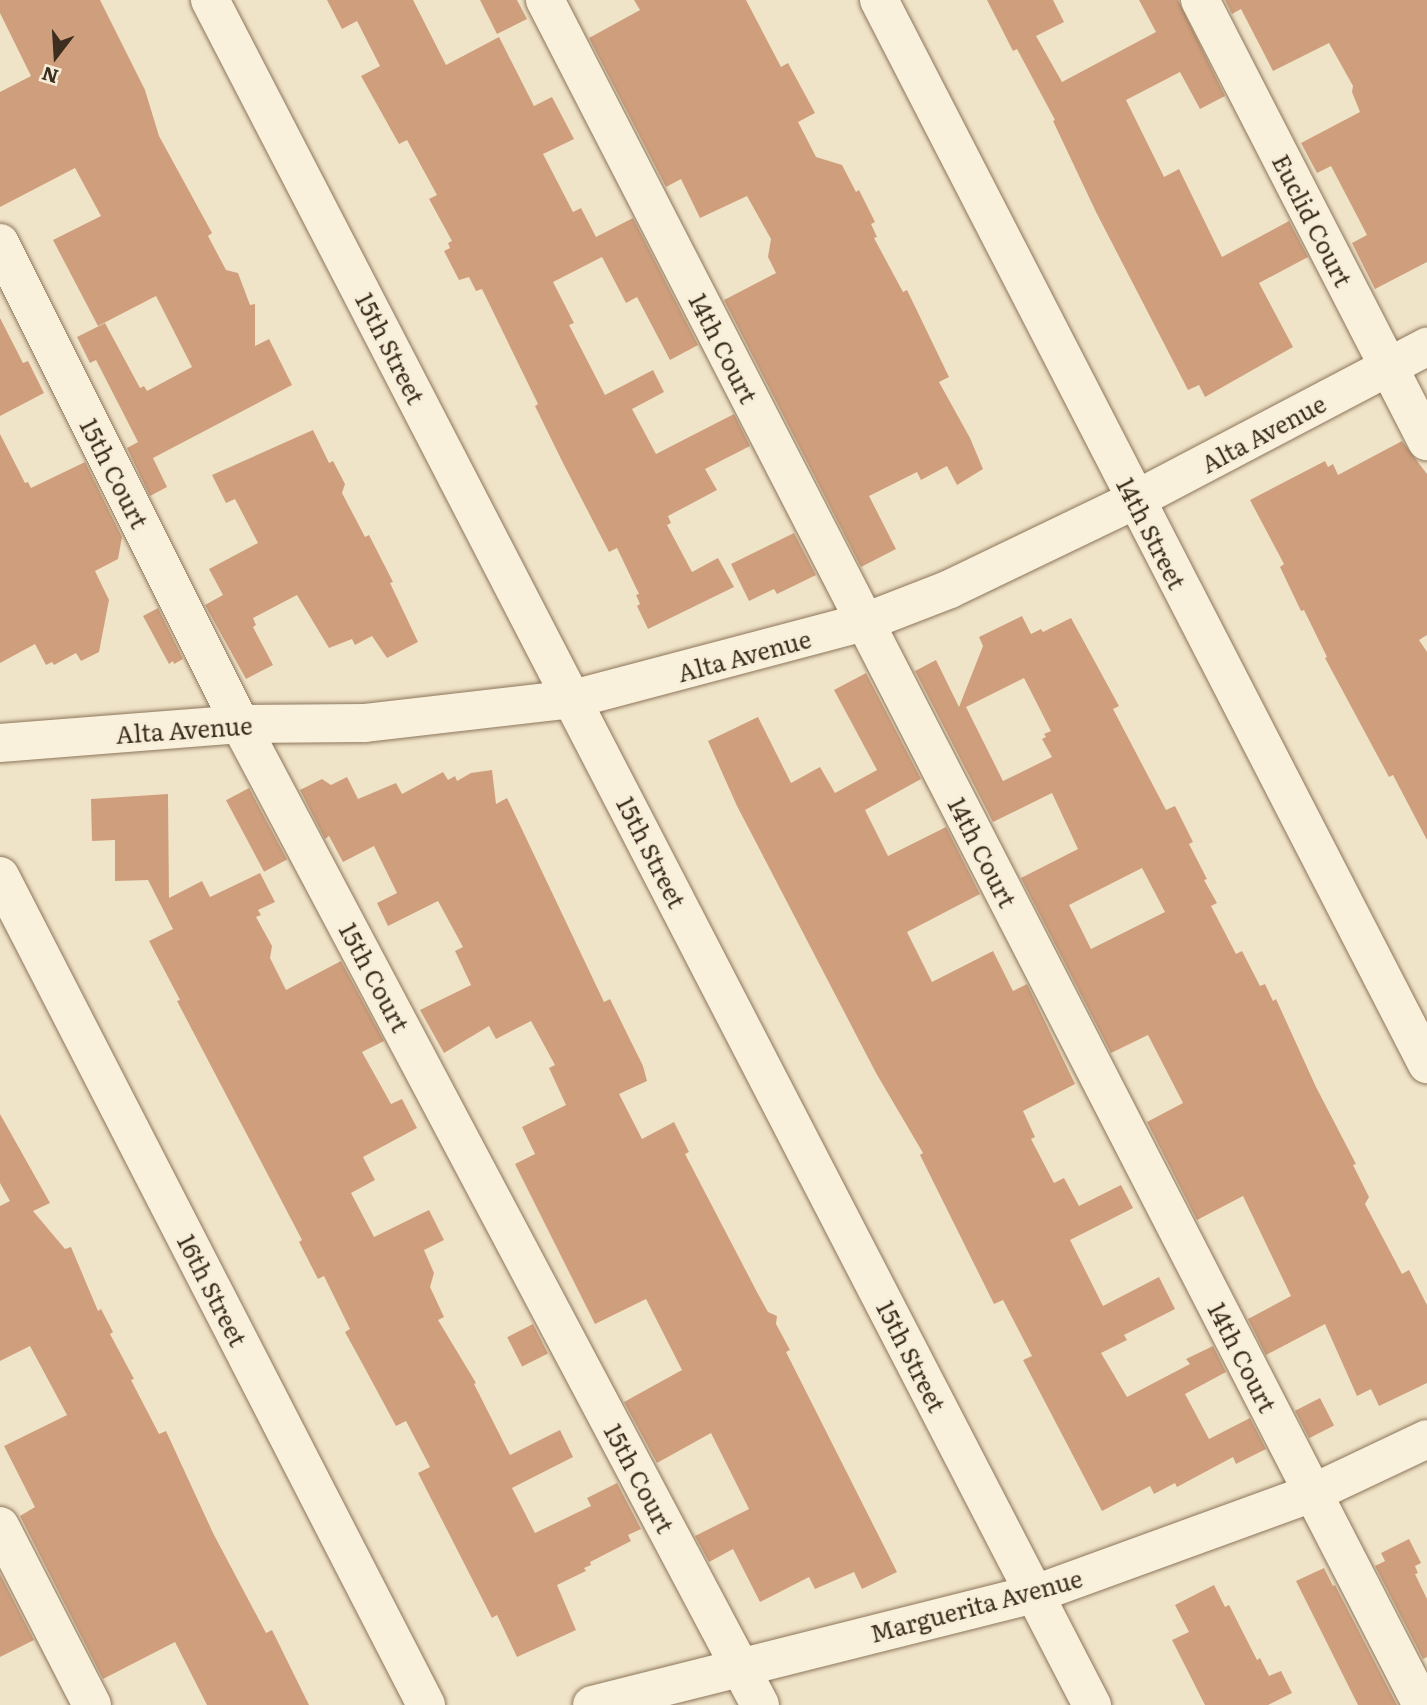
<!DOCTYPE html>
<html>
<head>
<meta charset="utf-8">
<style>
  body { margin:0 }
  #map { position:relative; width:1427px; height:1705px; overflow:hidden; background:#f0e4c8; font-family:Literata,serif }
  div>[style] { position:absolute }
  .building>* { inset:0; background:#cf9f7d; transform-origin:0 0 }
  .roads { filter:drop-shadow(0 0 2px #8d765c) drop-shadow(0 0 2px #8d765c) }
  .minor>* { height:38px; margin:-19px; padding:0 19px; transform-origin:19px; border-radius:19px; background:#faf1dc }
  span { translate:-50% -50%; white-space:nowrap; text-align:center; line-height:1.15; -webkit-text-stroke:5px #f7eed8; paint-order:stroke }
  .street-label { font-size:24px; color:#3d2e20 }
  .north { position:absolute; left:21px; top:21px; width:70px; height:70px; -webkit-text-stroke:5px #f7eed8; paint-order:stroke; rotate:197deg; font-size:19px; font-weight:700; line-height:28px; text-align:center; color:#3d2e20 }
  .north::after { content:''; display:block; margin:auto; width:24px; height:32px; background:#3d2e20; clip-path:polygon(50% 0,100% 100%,50% 72%,0 100%) }
</style>
</head>
<body>
<div id="map">
  <div class="building">
    <div style="clip-path:polygon(0 0,100px 0,145px 90px,159px 136px,212px 233px,208px 236px,226px 270px,238px 273px,250px 305px,255px 304px,255px 346px,269px 339px,292px 385px,153px 458px,167px 487px,150px 496px,127px 448px,138px 442px,96px 360px,90px 363px,77px 337px,105px 323px,140px 388px,144px 386px,147px 391px,192px 367px,156px 296px,98px 326px,53px 240px,101px 216px,75px 168px,0 207px,0 92px,31px 76px,0 13px)"></div>
    <div style="clip-path:polygon(327px 0,413px 0,446px 65px,499px 37px,534px 106px,552px 97px,574px 139px,543px 154px,573px 212px,581px 208px,596px 237px,633px 218px,698px 345px,670px 360px,637px 297px,626px 303px,602px 257px,553px 282px,574px 323px,569px 325px,605px 395px,653px 370px,664px 392px,632px 409px,656px 454px,734px 414px,750px 446px,705px 469px,717px 490px,668px 516px,671px 523px,667px 525px,692px 572px,718px 558px,734px 587px,648px 629px,637px 606px,640px 604px,636px 595px,639px 594px,617px 548px,609px 552px,563px 463px,535px 406px,538px 404px,482px 289px,476px 291px,469px 277px,459px 280px,444px 251px,450px 248px,448px 243px,452px 241px,429px 199px,437px 195px,407px 140px,399px 144px,361px 76px,380px 66px,357px 21px,342px 29px)"></div>
    <div style="clip-path:polygon(480px 0,517px 0,527px 19px,497px 34px)"></div>
    <div style="clip-path:polygon(634px 0,746px 0,781px 67px,788px 63px,815px 113px,798px 122px,816px 157px,842px 165px,856px 192px,859px 190px,875px 222px,871px 224px,877px 237px,874px 238px,903px 292px,907px 290px,949px 377px,939px 382px,970px 438px,983px 469px,957px 485px,947px 466px,921px 480px,917px 472px,869px 496px,896px 549px,861px 567px,724px 300px,776px 273px,768px 257px,771px 239px,747px 196px,700px 218px,681px 179px,666px 187px,589px 38px,640px 10px)"></div>
    <div style="clip-path:polygon(987px 0,1053px 0,1064px 22px,1036px 36px,1062px 82px,1156px 32px,1139px 0,1178px 0,1225px 96px,1200px 109px,1180px 72px,1126px 100px,1164px 177px,1179px 169px,1222px 257px,1289px 221px,1308px 257px,1259px 283px,1293px 347px,1205px 397px,1199px 385px,1188px 390px,1096px 212px,1053px 121px,1055px 120px,1017px 49px,1013px 51px)"></div>
    <div style="clip-path:polygon(1225px 0,1427px 0,1427px 262px,1375px 289px,1352px 243px,1367px 235px,1331px 166px,1317px 173px,1301px 143px,1360px 112px,1352px 92px,1353px 86px,1329px 43px,1273px 71px,1241px 9px,1232px 14px)"></div>
    <div style="clip-path:polygon(0 318px,23px 363px,28px 361px,44px 393px,0 416px)"></div>
    <div style="clip-path:polygon(313px 430px,329px 463px,333px 461px,345px 484px,342px 493px,365px 537px,369px 535px,393px 582px,390px 583px,418px 642px,387px 658px,372px 636px,355px 645px,352px 639px,329px 648px,297px 595px,253px 618px,256px 625px,253px 627px,273px 665px,246px 679px,205px 605px,223px 595px,209px 569px,258px 543px,235px 499px,226px 503px,212px 475px)"></div>
    <div style="clip-path:polygon(0 434px,25px 483px,28px 482px,31px 488px,85px 462px,122px 537px,118px 559px,95px 571px,109px 600px,99px 652px,81px 661px,76px 653px,54px 665px,52px 662px,46px 665px,35px 644px,0 663px)"></div>
    <div style="clip-path:polygon(1402px 441px,1427px 474px,1427px 635px,1419px 640px,1427px 652px,1427px 840px,1393px 775px,1389px 777px,1325px 658px,1327px 657px,1304px 610px,1301px 611px,1280px 567px,1284px 564px,1250px 500px,1325px 461px,1328px 467px,1333px 464px,1338px 475px)"></div>
    <div style="clip-path:polygon(794px 533px,816px 575px,777px 594px,774px 589px,749px 601px,731px 564px)"></div>
    <div style="clip-path:polygon(158px 608px,183px 659px,174px 664px,173px 661px,169px 664px,143px 616px)"></div>
    <div style="clip-path:polygon(evenodd,1022px 616px,1031px 634px,1041px 629px,1043px 632px,1071px 618px,1119px 706px,1113px 709px,1166px 810px,1175px 806px,1193px 842px,1189px 844px,1207px 879px,1204px 880px,1217px 903px,1211px 906px,1236px 954px,1242px 951px,1260px 986px,1265px 984px,1273px 1001px,1276px 999px,1316px 1087px,1356px 1164px,1353px 1165px,1369px 1197px,1365px 1204px,1402px 1274px,1409px 1270px,1427px 1305px,1427px 1383px,1379px 1406px,1371px 1389px,1357px 1396px,1325px 1324px,1266px 1355px,1248px 1319px,1291px 1296px,1243px 1196px,1197px 1220px,1147px 1122px,1183px 1103px,1148px 1035px,1111px 1053px,1021px 878px,1078px 849px,1052px 793px,993px 822px,915px 671px,936px 660px,959px 707px,983px 646px,979px 637px,1022px 616px,1024px 678px,1051px 731px,1044px 734px,1046px 737px,1042px 739px,1052px 757px,1003px 781px,966px 707px,1024px 678px,1022px 616px,1142px 868px,1165px 912px,1091px 949px,1069px 905px,1142px 868px)"></div>
    <div style="clip-path:polygon(866px 673px,921px 779px,865px 810px,888px 856px,946px 827px,980px 894px,907px 932px,932px 982px,993px 951px,1013px 991px,1027px 984px,1075px 1084px,1023px 1111px,1035px 1137px,1031px 1139px,1054px 1183px,1064px 1178px,1079px 1206px,1121px 1185px,1133px 1208px,1070px 1240px,1103px 1306px,1159px 1277px,1175px 1309px,1124px 1335px,1127px 1340px,1101px 1353px,1127px 1397px,1190px 1364px,1186px 1359px,1213px 1346px,1226px 1372px,1185px 1394px,1209px 1439px,1250px 1418px,1266px 1449px,1236px 1464px,1233px 1457px,1177px 1487px,1175px 1483px,1154px 1494px,1150px 1486px,1102px 1511px,1023px 1360px,1032px 1356px,1003px 1300px,994px 1304px,920px 1155px,923px 1153px,876px 1073px,737px 806px,708px 741px,758px 717px,791px 783px,820px 767px,835px 793px,877px 770px,834px 690px)"></div>
    <div style="clip-path:polygon(492px 770px,496px 804px,507px 798px,604px 1002px,610px 999px,643px 1066px,647px 1081px,619px 1094px,642px 1139px,674px 1122px,689px 1152px,685px 1154px,758px 1294px,768px 1312px,777px 1316px,776px 1324px,790px 1350px,786px 1352px,897px 1572px,862px 1589px,854px 1572px,815px 1589px,809px 1577px,760px 1602px,733px 1549px,709px 1562px,695px 1536px,749px 1509px,711px 1433px,657px 1463px,624px 1402px,682px 1370px,646px 1299px,595px 1324px,515px 1164px,535px 1154px,522px 1127px,566px 1105px,549px 1068px,555px 1065px,531px 1021px,496px 1039px,489px 1026px,444px 1053px,420px 1010px,471px 985px,455px 951px,463px 947px,438px 901px,388px 926px,377px 903px,397px 893px,374px 846px,343px 862px,329px 836px,325px 839px,300px 790px,322px 779px,331px 785px,347px 777px,358px 799px,396px 783px,402px 794px,443px 772px,448px 780px,455px 776px,457px 781px,471px 773px)"></div>
    <div style="left:249px;top:788px;width:81px;height:26px;rotate:62deg"></div>
    <div style="clip-path:polygon(168px 794px,169px 898px,202px 881px,210px 897px,260px 873px,275px 902px,258px 910px,261px 915px,256px 917px,272px 946px,270px 958px,286px 990px,341px 961px,384px 1041px,362px 1052px,391px 1104px,402px 1099px,417px 1128px,363px 1157px,375px 1180px,351px 1193px,374px 1237px,429px 1210px,444px 1240px,424px 1250px,434px 1273px,430px 1287px,444px 1317px,438px 1320px,476px 1383px,474px 1384px,510px 1455px,560px 1430px,573px 1457px,512px 1488px,535px 1533px,591px 1506px,587px 1498px,617px 1483px,641px 1529px,628px 1535px,631px 1541px,590px 1562px,591px 1565px,584px 1568px,586px 1571px,557px 1585px,576px 1630px,517px 1657px,497px 1615px,492px 1618px,418px 1473px,430px 1467px,406px 1421px,396px 1426px,362px 1363px,345px 1332px,350px 1329px,324px 1276px,318px 1279px,299px 1242px,302px 1240px,177px 1001px,180px 1000px,149px 941px,173px 929px,148px 880px,115px 881px,115px 840px,92px 841px,91px 799px)"></div>
    <div style="clip-path:polygon(0 1114px,50px 1203px,33px 1211px,65px 1249px,71px 1247px,98px 1311px,101px 1309px,113px 1332px,110px 1334px,134px 1379px,131px 1380px,159px 1434px,166px 1431px,213px 1533px,266px 1633px,272px 1630px,309px 1705px,207px 1705px,175px 1642px,103px 1679px,20px 1516px,35px 1507px,4px 1446px,67px 1415px,30px 1346px,0 1361px,0 1206px,10px 1201px,0 1183px)"></div>
    <div style="left:533px;top:1324px;width:33px;height:29px;rotate:63deg"></div>
    <div style="left:1320px;top:1398px;width:31px;height:28px;rotate:63deg"></div>
    <div style="clip-path:polygon(1409px 1539px,1421px 1563px,1415px 1566px,1418px 1573px,1415px 1574px,1427px 1599px,1427px 1657px,1423px 1659px,1375px 1566px,1385px 1561px,1381px 1553px)"></div>
    <div style="clip-path:polygon(1324px 1568px,1333px 1586px,1335px 1585px,1397px 1705px,1358px 1705px,1296px 1581px)"></div>
    <div style="clip-path:polygon(0 1574px,34px 1640px,0 1657px)"></div>
    <div style="clip-path:polygon(1214px 1585px,1225px 1607px,1229px 1605px,1257px 1660px,1260px 1658px,1269px 1676px,1281px 1671px,1292px 1693px,1268px 1705px,1205px 1705px,1172px 1640px,1189px 1632px,1175px 1605px)"></div>
  </div>
  <div class="roads">
    <div class="minor">
      <div style="left:210px;top:0;width:1920px;rotate:62.65deg"></div>
      <div style="left:545px;top:0;width:1917px;rotate:62.78deg"></div>
      <div style="left:879px;top:0;width:1197px;rotate:62.75deg"></div>
      <div style="left:1200px;top:0;width:496px;rotate:62.8deg"></div>
      <div style="left:0;top:243px;width:538px;rotate:63.48deg"></div>
      <div style="left:240px;top:724px;width:1110px;rotate:62.07deg"></div>
      <div style="left:0;top:743px;width:241px;rotate:-4.5deg"></div>
      <div style="left:240px;top:724px;width:125px;rotate:-0.5deg"></div>
      <div style="left:365px;top:723px;width:209px;rotate:-6.6deg"></div>
      <div style="left:573px;top:699px;width:302px;rotate:-14.8deg"></div>
      <div style="left:865px;top:622px;width:91px;rotate:-21.2deg"></div>
      <div style="left:950px;top:589px;width:205px;rotate:-25.7deg"></div>
      <div style="left:1135px;top:500px;width:330px;rotate:-27.7deg"></div>
      <div style="left:0;top:876px;width:932px;rotate:62.8deg"></div>
      <div style="left:0;top:1526px;width:201px;rotate:62.8deg"></div>
      <div style="left:592px;top:1705px;width:457px;rotate:-14.1deg"></div>
      <div style="left:1035px;top:1594px;width:296px;rotate:-20deg"></div>
      <div style="left:1313px;top:1493px;width:126px;rotate:-25.3deg"></div>
    </div>
  </div>
  <div class="street-label">
    <span style="left:1313px;top:220px;rotate:63deg">Euclid Court</span>
    <span style="left:391px;top:348px;rotate:63deg">15th Street</span>
    <span style="left:724px;top:348px;rotate:63deg">14th Court</span>
    <span style="left:1263px;top:433px;rotate:-28deg">Alta Avenue</span>
    <span style="left:115px;top:473px;rotate:63deg">15th Court</span>
    <span style="left:1152px;top:533px;rotate:63deg">14th Street</span>
    <span style="left:744px;top:655px;rotate:-15deg">Alta Avenue</span>
    <span style="left:184px;top:729px;rotate:-4deg">Alta Avenue</span>
    <span style="left:652px;top:852px;rotate:63deg">15th Street</span>
    <span style="left:983px;top:852px;rotate:63deg">14th Court</span>
    <span style="left:375px;top:977px;rotate:62deg">15th Court</span>
    <span style="left:213px;top:1290px;rotate:63deg">16th Street</span>
    <span style="left:912px;top:1356px;rotate:63deg">15th Street</span>
    <span style="left:1243px;top:1357px;rotate:63deg">14th Court</span>
    <span style="left:640px;top:1478px;rotate:62deg">15th Court</span>
    <span style="left:976px;top:1605px;rotate:-15deg">Marguerita Avenue</span>
  </div>
  <div class="north">N</div>
</div>
</body>
</html>
